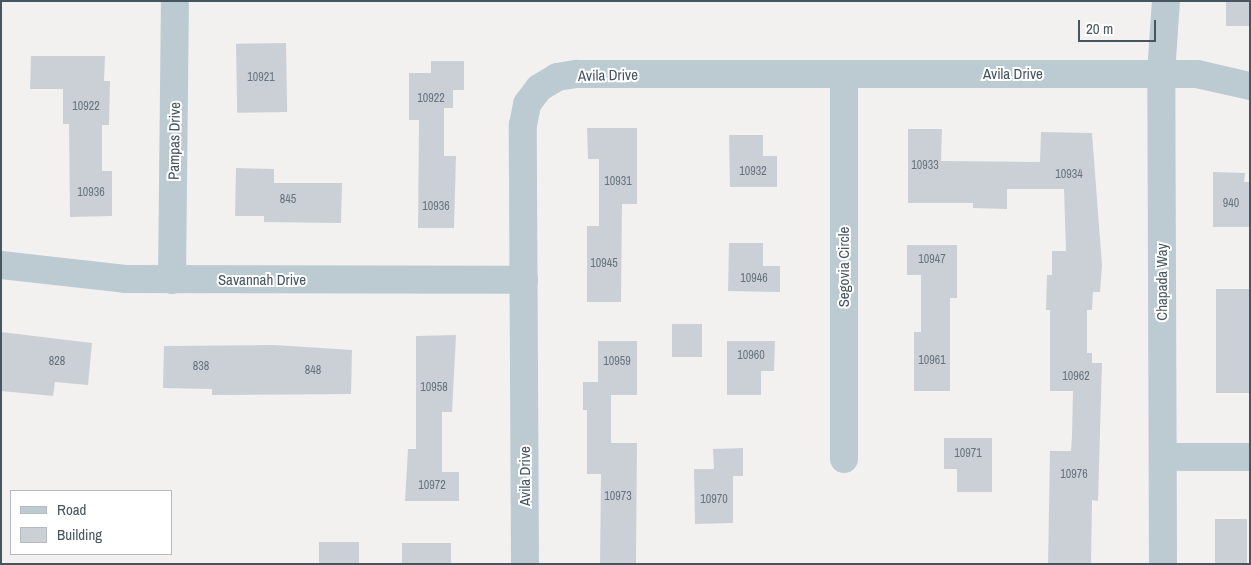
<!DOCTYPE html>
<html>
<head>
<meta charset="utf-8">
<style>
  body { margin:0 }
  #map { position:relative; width:1251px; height:565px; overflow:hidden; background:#f3f0f0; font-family:"Archivo Narrow",sans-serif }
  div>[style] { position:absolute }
  .building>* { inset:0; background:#cbd0d6; transform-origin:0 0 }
  .minor>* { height:28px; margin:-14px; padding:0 14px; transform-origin:14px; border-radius:14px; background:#bccad1 }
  span { translate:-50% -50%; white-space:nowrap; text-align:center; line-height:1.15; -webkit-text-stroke:4px #fff; paint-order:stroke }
  .number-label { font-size:12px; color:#67747e }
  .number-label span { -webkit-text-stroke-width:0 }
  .street-label { font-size:15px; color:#465660 }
  .frame { position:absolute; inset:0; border:2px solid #465660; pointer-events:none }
  .legend { position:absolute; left:10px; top:490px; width:162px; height:65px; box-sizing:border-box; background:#fff; border:1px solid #b5bbbf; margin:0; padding:6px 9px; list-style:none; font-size:15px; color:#465660 }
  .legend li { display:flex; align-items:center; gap:10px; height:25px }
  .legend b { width:25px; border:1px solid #b5bbbf }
  .scale { position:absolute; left:1078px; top:20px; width:78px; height:22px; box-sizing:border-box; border:2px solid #465660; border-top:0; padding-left:6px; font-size:15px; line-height:18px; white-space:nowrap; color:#465660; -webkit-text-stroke:4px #fff; paint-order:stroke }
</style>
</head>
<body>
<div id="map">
  <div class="building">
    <div style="left:1226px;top:1px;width:24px;height:25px"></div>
    <div style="left:286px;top:43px;width:69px;height:50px;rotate:89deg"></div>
    <div style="clip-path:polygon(31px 56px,105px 56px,104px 81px,110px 81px,109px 125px,102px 125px,102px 171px,112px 171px,112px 216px,70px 217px,69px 124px,63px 124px,63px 89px,30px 89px)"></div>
    <div style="clip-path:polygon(431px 61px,464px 61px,464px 90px,453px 90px,453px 108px,444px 108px,444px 156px,456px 156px,454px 228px,418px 228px,419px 120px,409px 120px,409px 73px,431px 73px)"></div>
    <div style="clip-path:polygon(587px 128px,637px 128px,637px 204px,622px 204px,621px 302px,587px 302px,587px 226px,599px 226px,599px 159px,588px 159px)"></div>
    <div style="clip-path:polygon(908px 129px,942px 129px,941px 161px,1040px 162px,1041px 132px,1092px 133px,1102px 265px,1100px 292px,1093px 292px,1092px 310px,1087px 310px,1087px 353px,1092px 353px,1092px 363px,1102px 363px,1098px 501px,1092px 500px,1091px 564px,1048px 564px,1050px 451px,1071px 451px,1072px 436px,1073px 391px,1050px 391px,1050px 310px,1046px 310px,1047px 275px,1052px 275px,1052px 251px,1066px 251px,1064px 189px,1007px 189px,1007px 209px,973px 208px,973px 203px,908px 203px)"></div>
    <div style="clip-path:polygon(729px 135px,763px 135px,763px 156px,777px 156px,777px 187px,730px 187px)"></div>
    <div style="clip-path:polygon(236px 168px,274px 169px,274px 183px,342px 183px,341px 223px,264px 222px,264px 216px,235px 216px)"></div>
    <div style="clip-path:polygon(1213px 172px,1245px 173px,1244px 182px,1250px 182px,1250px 227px,1213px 227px)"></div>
    <div style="clip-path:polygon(729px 243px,763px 243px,763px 266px,780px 266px,780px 292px,728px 291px)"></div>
    <div style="clip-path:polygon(907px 245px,957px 245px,957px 298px,950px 298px,950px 391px,914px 391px,914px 332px,921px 332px,921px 275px,907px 275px)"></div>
    <div style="left:1216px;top:289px;width:34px;height:104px"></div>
    <div style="left:672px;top:324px;width:30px;height:33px"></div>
    <div style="clip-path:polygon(1px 332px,92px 343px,88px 385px,55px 382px,53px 396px,1px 391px)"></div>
    <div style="clip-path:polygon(456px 335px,452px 412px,442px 412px,442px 472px,459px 472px,459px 501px,405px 501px,408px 449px,416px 449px,416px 336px)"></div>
    <div style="clip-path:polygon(598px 341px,637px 341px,637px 395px,611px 395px,611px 443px,637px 443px,636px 564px,600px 564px,601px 474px,587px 474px,587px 410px,583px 410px,583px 382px,598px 382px)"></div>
    <div style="clip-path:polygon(727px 341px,775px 341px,774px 371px,761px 371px,761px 395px,727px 395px)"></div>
    <div style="clip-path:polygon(274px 345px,352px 350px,351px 394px,212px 395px,212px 389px,163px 388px,164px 346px)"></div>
    <div style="clip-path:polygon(944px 438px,992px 438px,992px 492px,957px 492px,957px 469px,944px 469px)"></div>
    <div style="clip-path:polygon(743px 448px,743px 476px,733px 476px,733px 523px,695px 524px,694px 469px,714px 469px,713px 449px)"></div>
    <div style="left:1215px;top:519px;width:32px;height:45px"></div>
    <div style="left:319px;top:542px;width:40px;height:22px"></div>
    <div style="left:402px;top:543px;width:49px;height:21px"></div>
  </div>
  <div class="minor">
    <div style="left:1px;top:265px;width:125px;rotate:6.4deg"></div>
    <div style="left:125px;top:279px;width:399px;rotate:0.1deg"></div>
    <div style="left:172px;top:280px;width:279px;rotate:-89.4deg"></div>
    <div style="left:1163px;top:457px;width:87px"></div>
    <div style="left:844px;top:459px;width:385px;rotate:-90deg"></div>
    <div style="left:525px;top:564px;width:439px;rotate:-90.3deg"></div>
    <div style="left:523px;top:125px;width:21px;rotate:-79deg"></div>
    <div style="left:527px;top:104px;width:20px;rotate:-53deg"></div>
    <div style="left:539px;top:88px;width:21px;rotate:-31deg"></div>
    <div style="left:557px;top:77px;width:20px;rotate:-9deg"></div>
    <div style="left:577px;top:74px;width:620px"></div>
    <div style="left:1197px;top:74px;width:54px;rotate:12.8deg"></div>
    <div style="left:1163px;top:564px;width:490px;rotate:-90.2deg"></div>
    <div style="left:1161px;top:74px;width:73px;rotate:-86.1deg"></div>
  </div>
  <div class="number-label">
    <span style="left:261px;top:78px">10921</span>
    <span style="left:431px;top:99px">10922</span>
    <span style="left:86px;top:107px">10922</span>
    <span style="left:925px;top:166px">10933</span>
    <span style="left:753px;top:172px">10932</span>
    <span style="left:1069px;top:175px">10934</span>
    <span style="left:618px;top:182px">10931</span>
    <span style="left:91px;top:193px">10936</span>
    <span style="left:288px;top:200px">845</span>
    <span style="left:1231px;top:204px">940</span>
    <span style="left:436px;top:207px">10936</span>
    <span style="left:932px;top:260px">10947</span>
    <span style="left:604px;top:264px">10945</span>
    <span style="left:754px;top:279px">10946</span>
    <span style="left:751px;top:356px">10960</span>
    <span style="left:932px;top:361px">10961</span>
    <span style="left:57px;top:362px">828</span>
    <span style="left:617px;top:362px">10959</span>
    <span style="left:201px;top:367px">838</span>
    <span style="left:313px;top:371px">848</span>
    <span style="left:1076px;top:377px">10962</span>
    <span style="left:434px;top:388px">10958</span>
    <span style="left:968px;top:454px">10971</span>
    <span style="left:1074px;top:475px">10976</span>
    <span style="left:432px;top:486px">10972</span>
    <span style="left:618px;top:497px">10973</span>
    <span style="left:714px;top:500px">10970</span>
  </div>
  <div class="street-label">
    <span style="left:1013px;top:74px">Avila Drive</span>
    <span style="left:608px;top:75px;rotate:-1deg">Avila Drive</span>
    <span style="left:174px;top:141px;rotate:-89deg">Pampas Drive</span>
    <span style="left:844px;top:267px;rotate:-90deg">Segovia Circle</span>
    <span style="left:262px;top:280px">Savannah Drive</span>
    <span style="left:1162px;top:282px;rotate:-90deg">Chapada Way</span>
    <span style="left:525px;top:476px;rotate:-90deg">Avila Drive</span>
  </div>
  <div class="frame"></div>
  <ul class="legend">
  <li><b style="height:6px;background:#bccad1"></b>Road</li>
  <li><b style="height:14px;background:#cbd0d6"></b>Building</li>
  </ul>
  <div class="scale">20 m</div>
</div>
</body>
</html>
